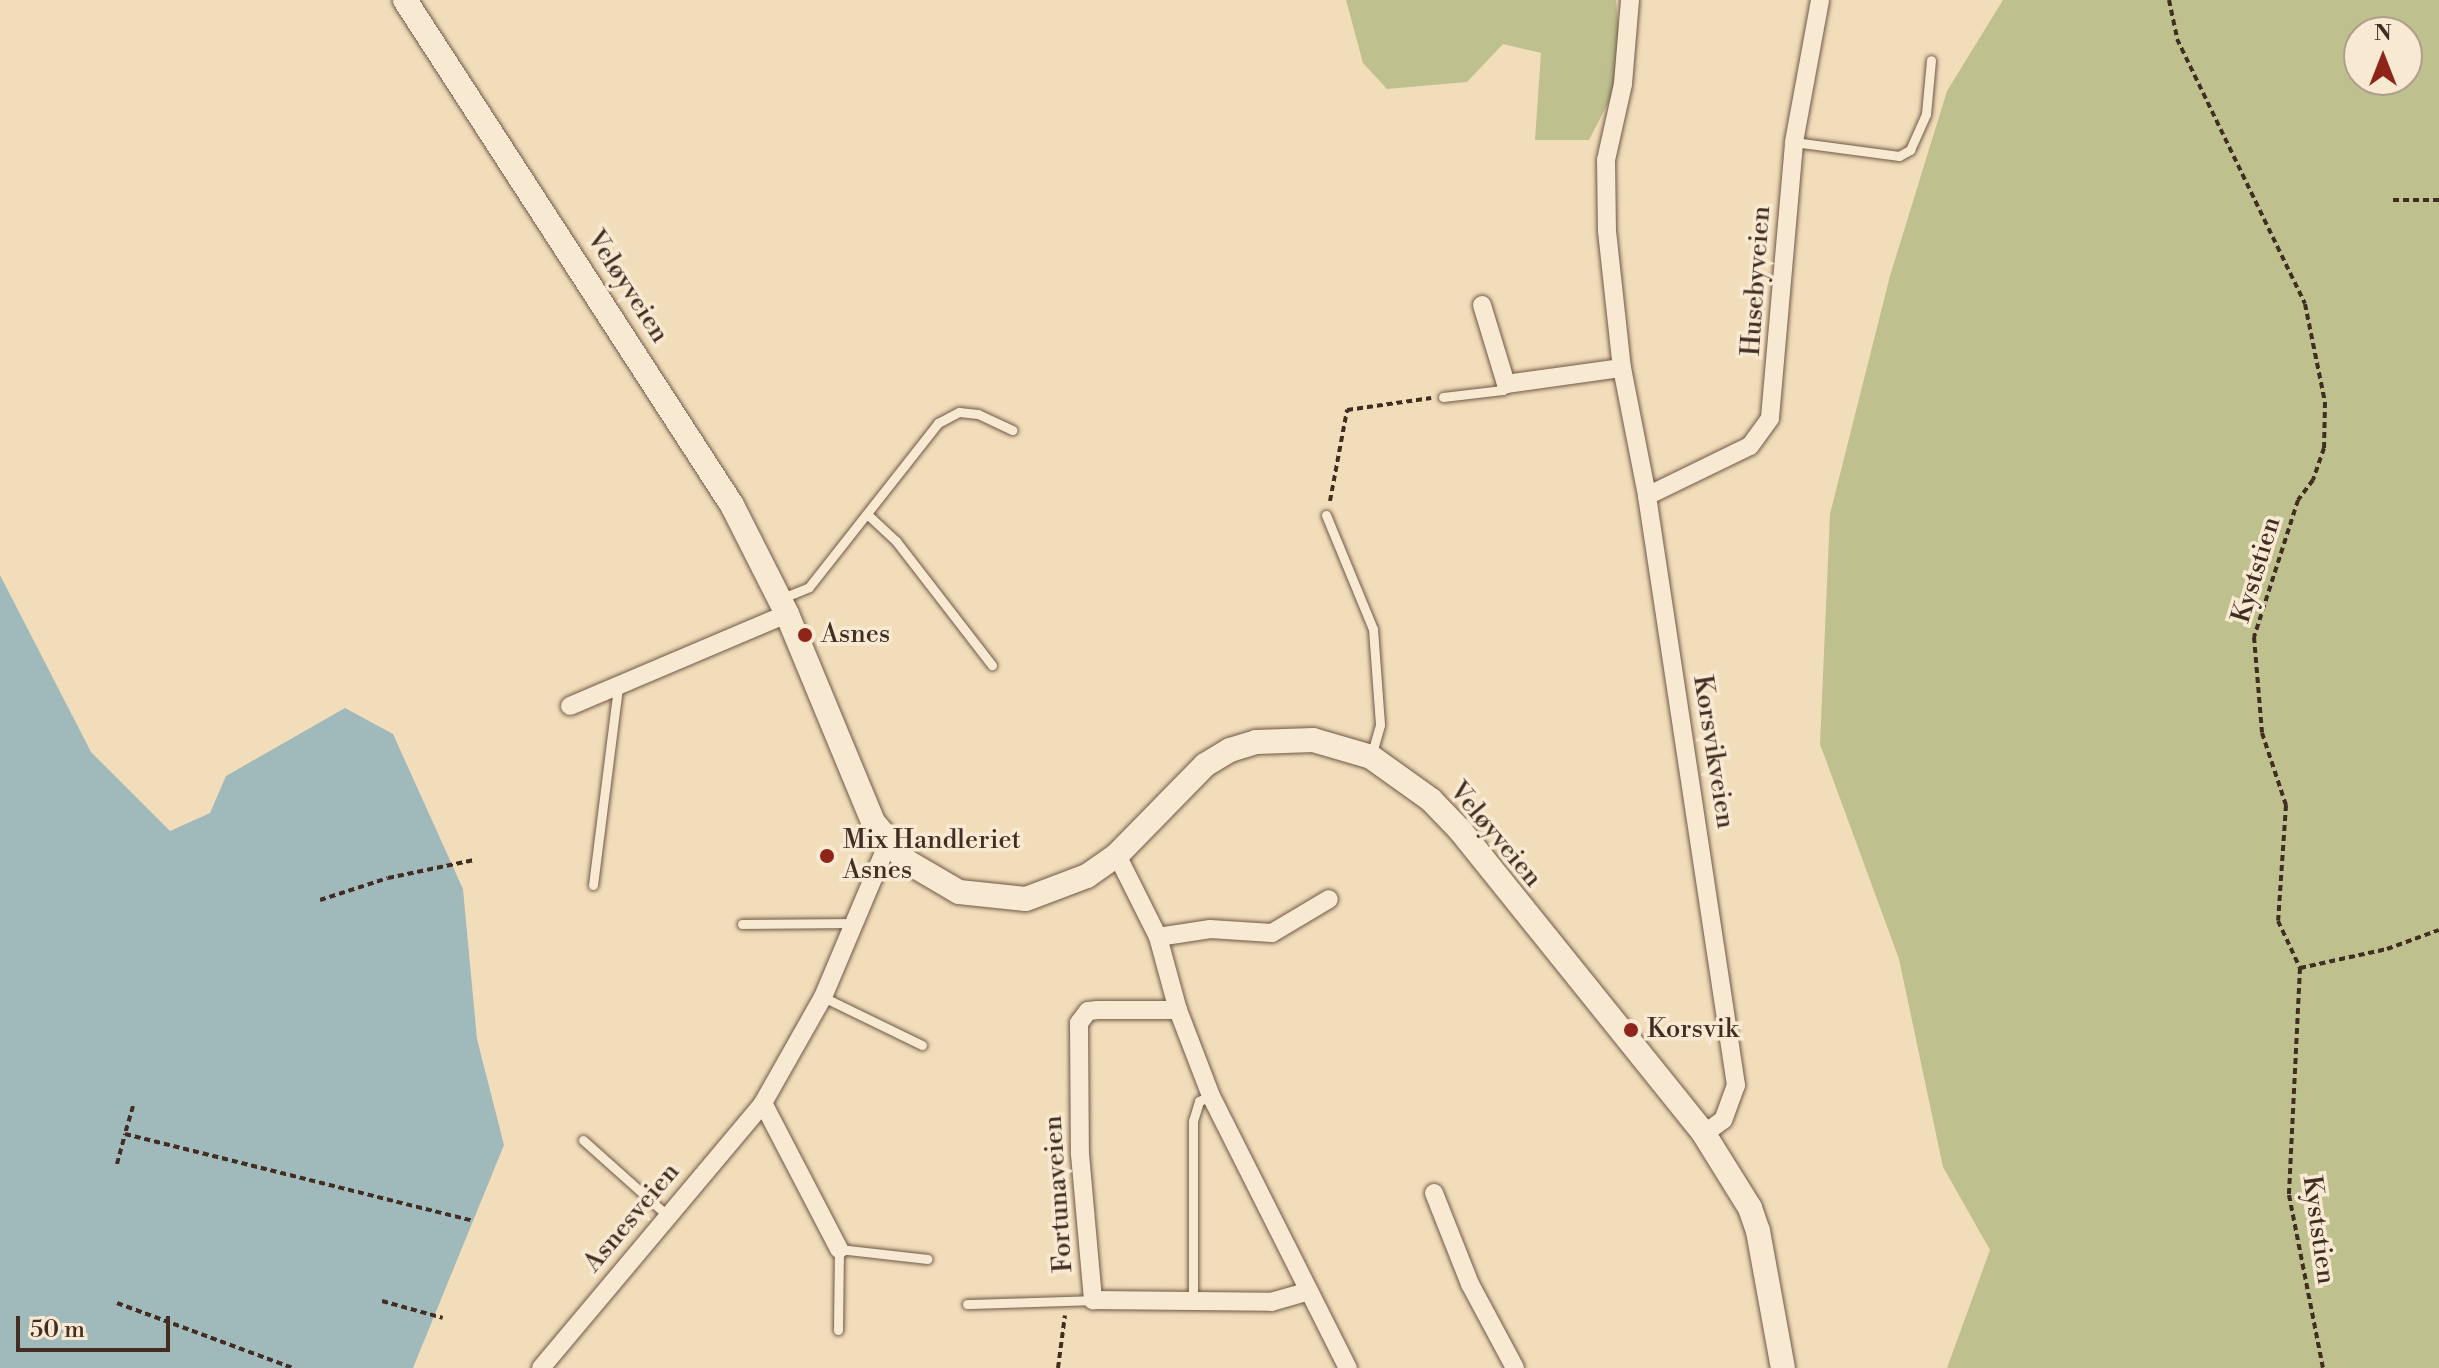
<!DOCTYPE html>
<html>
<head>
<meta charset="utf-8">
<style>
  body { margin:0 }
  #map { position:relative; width:2439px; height:1368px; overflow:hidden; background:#f2ddba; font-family:"Libre Bodoni",serif }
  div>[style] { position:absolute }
  .green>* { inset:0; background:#bec08d }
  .water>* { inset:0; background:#a0b9bb }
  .path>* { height:4px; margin-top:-2px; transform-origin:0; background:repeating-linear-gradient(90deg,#422d23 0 6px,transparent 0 10px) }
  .roads { filter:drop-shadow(0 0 2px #6e5949) drop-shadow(0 0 2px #6e5949) }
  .lane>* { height:9px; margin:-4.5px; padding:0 4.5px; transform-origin:4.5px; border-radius:4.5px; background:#f7e9d2 }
  .street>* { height:18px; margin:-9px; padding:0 9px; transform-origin:9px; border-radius:9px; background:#f7e9d2 }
  .secondary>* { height:24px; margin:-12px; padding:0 12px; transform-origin:12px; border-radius:12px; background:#f7e9d2 }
  .dots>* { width:22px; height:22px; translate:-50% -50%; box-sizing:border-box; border:4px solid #f7e9d2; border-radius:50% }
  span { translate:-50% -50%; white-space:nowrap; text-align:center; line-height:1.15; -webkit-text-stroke:7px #f7e9d2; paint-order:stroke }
  .street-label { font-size:26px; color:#422d23 }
  .poi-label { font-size:26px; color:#422d23 }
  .left { translate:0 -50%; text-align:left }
  .north { position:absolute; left:2343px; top:16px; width:80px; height:80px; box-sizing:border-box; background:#f7e9d2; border:2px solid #af9e8c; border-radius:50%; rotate:0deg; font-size:22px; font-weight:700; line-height:32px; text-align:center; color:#422d23 }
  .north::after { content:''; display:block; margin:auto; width:28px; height:36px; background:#8f2418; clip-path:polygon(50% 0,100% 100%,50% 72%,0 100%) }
  .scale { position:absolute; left:16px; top:1316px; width:154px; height:36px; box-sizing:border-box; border:4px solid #422d23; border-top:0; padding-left:10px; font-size:24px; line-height:28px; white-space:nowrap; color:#422d23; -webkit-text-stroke:6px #f7e9d2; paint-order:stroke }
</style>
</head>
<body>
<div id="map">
  <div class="green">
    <div style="clip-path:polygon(1346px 0,1616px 0,1622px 76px,1589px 140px,1535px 140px,1541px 53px,1503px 44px,1467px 82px,1387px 89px,1363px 63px)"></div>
    <div style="clip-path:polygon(evenodd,2003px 0,2439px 0,2439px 1368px,1947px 1368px,1990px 1250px,1943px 1167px,1899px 959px,1820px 744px,1830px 514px,1890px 276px,1947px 91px,2003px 0,2359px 32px,2407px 32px,2407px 80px,2359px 80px,2359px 32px)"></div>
  </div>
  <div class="water">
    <div style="clip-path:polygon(0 575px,91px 752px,170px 831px,210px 813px,226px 776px,345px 708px,393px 734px,463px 889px,477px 1039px,504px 1145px,413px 1368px,0 1368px)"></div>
  </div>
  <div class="path">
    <div style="left:2169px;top:0;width:40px;rotate:78deg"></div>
    <div style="left:2177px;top:39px;width:294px;rotate:64.2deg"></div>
    <div style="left:2305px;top:304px;width:100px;rotate:78.5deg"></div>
    <div style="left:2325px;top:402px;width:46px;rotate:91.2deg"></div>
    <div style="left:2324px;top:448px;width:34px;rotate:109deg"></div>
    <div style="left:2313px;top:480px;width:25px;rotate:127deg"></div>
    <div style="left:2298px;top:500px;width:144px;rotate:107.8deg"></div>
    <div style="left:2254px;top:637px;width:96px;rotate:85.2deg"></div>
    <div style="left:2262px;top:733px;width:76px;rotate:71.6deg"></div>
    <div style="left:2286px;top:805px;width:116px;rotate:93.9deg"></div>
    <div style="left:2278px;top:921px;width:52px;rotate:64.9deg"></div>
    <div style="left:2300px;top:968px;width:227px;rotate:92.8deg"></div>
    <div style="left:2289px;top:1195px;width:176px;rotate:78.9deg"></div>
    <div style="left:2393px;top:200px;width:46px"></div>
    <div style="left:1330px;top:501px;width:93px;rotate:-79.4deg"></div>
    <div style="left:1347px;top:410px;width:85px;rotate:-8.1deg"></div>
    <div style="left:320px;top:900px;width:71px;rotate:-17.9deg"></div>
    <div style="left:388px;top:878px;width:88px;rotate:-11.8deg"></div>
    <div style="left:2300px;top:968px;width:89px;rotate:-12.3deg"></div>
    <div style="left:2387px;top:949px;width:55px;rotate:-20.1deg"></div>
    <div style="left:133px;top:1106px;width:29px;rotate:106deg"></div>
    <div style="left:125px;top:1134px;width:359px;rotate:14deg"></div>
    <div style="left:117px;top:1164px;width:31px;rotate:-75deg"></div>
    <div style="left:382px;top:1301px;width:63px;rotate:15.6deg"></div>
    <div style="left:117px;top:1303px;width:188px;rotate:20.3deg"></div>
    <div style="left:1058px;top:1368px;width:53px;rotate:-82.5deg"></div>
  </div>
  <div class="roads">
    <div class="lane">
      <div style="left:1794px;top:142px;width:106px;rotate:7.6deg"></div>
      <div style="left:1899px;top:156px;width:13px;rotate:-29deg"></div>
      <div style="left:1910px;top:150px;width:39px;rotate:-66deg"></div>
      <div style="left:1926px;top:114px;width:54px;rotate:-84.7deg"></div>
      <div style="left:1443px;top:397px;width:60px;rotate:-6.7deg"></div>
      <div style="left:1503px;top:390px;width:7px;rotate:-63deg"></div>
      <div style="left:867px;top:514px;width:40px;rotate:43deg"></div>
      <div style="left:896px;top:541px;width:157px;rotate:52.3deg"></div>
      <div style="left:1326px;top:515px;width:123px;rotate:67.6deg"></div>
      <div style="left:1373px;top:629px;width:96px;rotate:85.8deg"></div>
      <div style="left:1380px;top:725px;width:33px;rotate:106deg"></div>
      <div style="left:780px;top:599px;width:31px;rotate:-22deg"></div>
      <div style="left:809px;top:587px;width:209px;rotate:-51.8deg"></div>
      <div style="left:938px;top:423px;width:24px;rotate:-28deg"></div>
      <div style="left:959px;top:412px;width:19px;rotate:6deg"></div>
      <div style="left:978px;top:414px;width:38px;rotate:25deg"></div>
      <div style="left:593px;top:885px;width:199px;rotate:-82.8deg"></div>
      <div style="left:742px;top:924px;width:110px;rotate:-0.5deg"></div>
      <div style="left:823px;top:997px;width:110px;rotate:25.9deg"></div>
      <div style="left:583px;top:1140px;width:114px;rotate:41.8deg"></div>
      <div style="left:1193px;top:1301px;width:180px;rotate:-90deg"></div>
      <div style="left:1193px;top:1121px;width:21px;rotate:-73deg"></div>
      <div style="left:1199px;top:1101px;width:13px;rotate:-23deg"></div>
      <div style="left:967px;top:1304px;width:126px;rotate:-1.8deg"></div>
      <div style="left:838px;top:1330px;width:81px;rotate:-89.3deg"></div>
      <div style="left:839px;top:1249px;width:89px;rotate:6.5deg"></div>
    </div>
    <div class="street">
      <div style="left:1630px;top:0;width:84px;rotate:94.8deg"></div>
      <div style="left:1623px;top:84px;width:78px;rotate:102.6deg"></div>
      <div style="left:1606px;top:160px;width:71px;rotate:89.2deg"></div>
      <div style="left:1607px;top:231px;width:138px;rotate:83.8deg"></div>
      <div style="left:1622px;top:368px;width:130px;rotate:78.9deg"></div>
      <div style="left:1647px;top:496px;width:596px;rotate:81.41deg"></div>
      <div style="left:1736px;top:1085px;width:37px;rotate:110deg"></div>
      <div style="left:1723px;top:1120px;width:24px;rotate:144deg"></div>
      <div style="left:1482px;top:305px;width:83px;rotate:73.1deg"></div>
      <div style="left:1506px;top:384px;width:117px;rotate:-7.9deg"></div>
      <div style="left:1647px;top:496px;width:114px;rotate:-25.9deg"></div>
      <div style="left:1750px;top:446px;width:34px;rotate:-54deg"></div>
      <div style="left:1770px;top:418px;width:277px;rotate:-85deg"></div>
      <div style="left:1794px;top:142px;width:144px;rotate:-79.6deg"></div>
      <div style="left:570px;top:706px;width:236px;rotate:-23deg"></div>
      <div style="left:1117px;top:855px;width:92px;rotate:63.4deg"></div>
      <div style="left:1158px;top:937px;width:76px;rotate:74.7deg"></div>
      <div style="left:1178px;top:1010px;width:92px;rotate:69deg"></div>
      <div style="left:1211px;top:1096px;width:305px;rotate:63.3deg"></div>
      <div style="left:1158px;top:937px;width:53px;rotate:-8.7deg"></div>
      <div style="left:1210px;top:929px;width:62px;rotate:3.7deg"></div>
      <div style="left:1272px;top:933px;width:66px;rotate:-30.8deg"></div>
      <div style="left:1178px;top:1010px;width:80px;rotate:180deg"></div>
      <div style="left:1098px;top:1010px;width:10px;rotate:174deg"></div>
      <div style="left:1088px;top:1011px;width:15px;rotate:127deg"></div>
      <div style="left:1079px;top:1023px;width:131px;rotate:89.6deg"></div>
      <div style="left:1080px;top:1154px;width:147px;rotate:84.9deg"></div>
      <div style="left:1093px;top:1300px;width:178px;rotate:0.6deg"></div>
      <div style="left:1271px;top:1302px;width:36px;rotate:-16deg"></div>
      <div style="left:763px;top:1103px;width:165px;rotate:62.5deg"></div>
      <div style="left:1434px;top:1193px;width:98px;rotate:68.4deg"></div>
      <div style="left:1470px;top:1284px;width:95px;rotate:61.8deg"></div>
      <div style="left:541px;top:1368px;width:346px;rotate:-50deg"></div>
      <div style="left:763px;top:1103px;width:122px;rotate:-60.5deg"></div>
      <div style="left:823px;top:997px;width:167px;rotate:-67.1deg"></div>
    </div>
    <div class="secondary">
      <div style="left:405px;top:0;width:602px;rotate:57.08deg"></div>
      <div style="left:732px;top:505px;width:122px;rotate:63.2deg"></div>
      <div style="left:787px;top:614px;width:225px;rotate:67.5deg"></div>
      <div style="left:873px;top:822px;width:51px;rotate:49.8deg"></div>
      <div style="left:906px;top:861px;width:61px;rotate:30.3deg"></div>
      <div style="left:959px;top:892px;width:67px;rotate:6deg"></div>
      <div style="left:1026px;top:899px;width:65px;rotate:-20.7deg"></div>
      <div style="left:1087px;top:876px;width:37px;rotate:-35deg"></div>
      <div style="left:1117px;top:855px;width:126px;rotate:-45.6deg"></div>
      <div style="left:1205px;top:765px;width:29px;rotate:-31deg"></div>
      <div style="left:1230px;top:750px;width:27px;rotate:-17deg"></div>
      <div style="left:1256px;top:742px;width:57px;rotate:-2deg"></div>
      <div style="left:1313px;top:740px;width:60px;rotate:16.3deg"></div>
      <div style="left:1371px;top:757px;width:74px;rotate:35.6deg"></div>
      <div style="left:1431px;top:800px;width:42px;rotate:46deg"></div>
      <div style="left:1460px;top:830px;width:390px;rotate:51.2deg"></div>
      <div style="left:1704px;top:1134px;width:87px;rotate:58.1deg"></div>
      <div style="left:1750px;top:1208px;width:24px;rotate:71deg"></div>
      <div style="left:1758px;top:1231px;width:139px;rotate:79.7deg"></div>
    </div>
  </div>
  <div class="dots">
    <div style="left:805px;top:635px;background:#8f2418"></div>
    <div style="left:827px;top:856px;background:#8f2418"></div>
    <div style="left:1631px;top:1030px;background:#8f2418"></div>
  </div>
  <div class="street-label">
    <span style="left:1757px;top:281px;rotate:-86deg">Husebyveien</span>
    <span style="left:627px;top:287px;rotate:57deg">Veløyveien</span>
    <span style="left:2257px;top:570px;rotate:-73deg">Kyststien</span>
    <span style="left:1713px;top:752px;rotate:81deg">Korsvikveien</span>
    <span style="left:1495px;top:835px;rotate:50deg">Veløyveien</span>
    <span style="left:1059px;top:1194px;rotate:-94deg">Fortunaveien</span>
    <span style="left:632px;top:1218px;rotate:-50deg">Asnesveien</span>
    <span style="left:2318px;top:1230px;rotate:82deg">Kyststien</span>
  </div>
  <div class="poi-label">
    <span class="left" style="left:821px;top:635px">Asnes</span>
    <span class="left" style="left:843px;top:856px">Mix Handleriet<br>Asnes</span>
    <span class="left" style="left:1647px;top:1030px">Korsvik</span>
  </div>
  <div class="north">N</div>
  <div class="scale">50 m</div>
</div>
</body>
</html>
